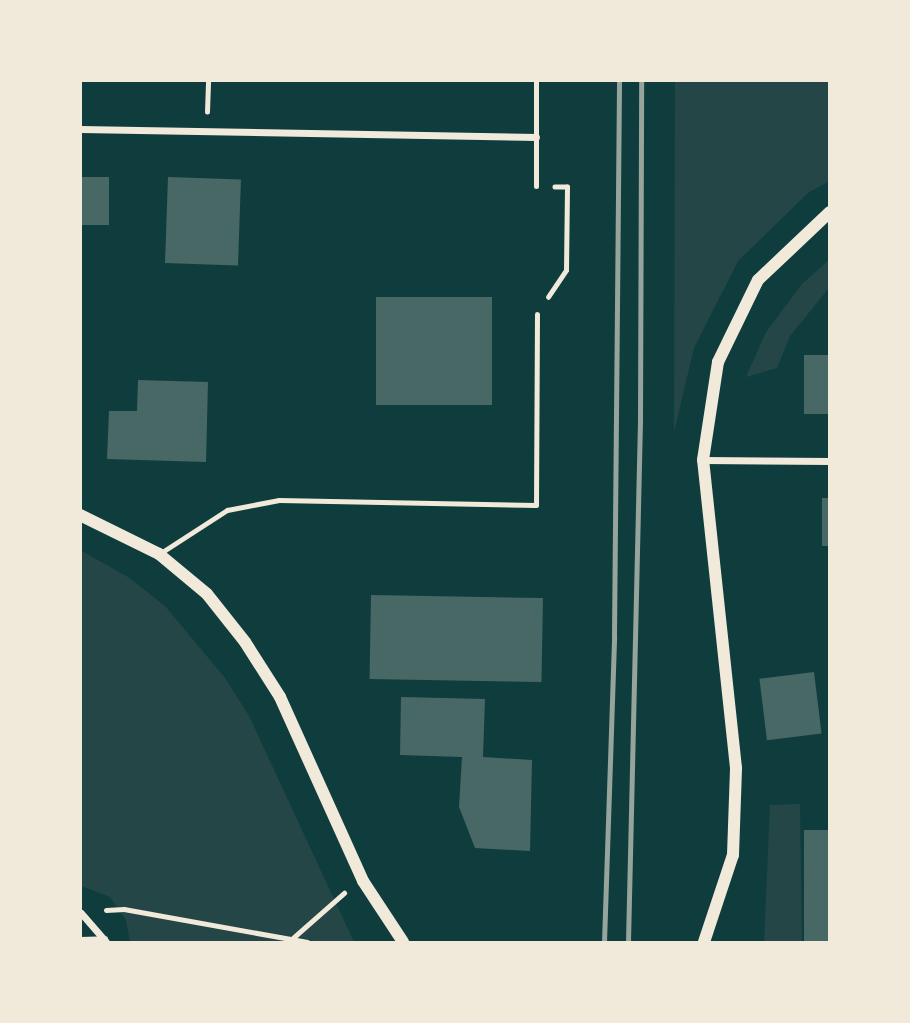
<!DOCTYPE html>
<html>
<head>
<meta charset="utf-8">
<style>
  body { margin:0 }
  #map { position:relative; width:910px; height:1023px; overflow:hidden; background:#0f3d3e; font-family:"Fira Sans",sans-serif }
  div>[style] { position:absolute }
  .green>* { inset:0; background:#244646 }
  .building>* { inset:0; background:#486865; transform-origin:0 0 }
  .path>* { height:4.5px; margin:-2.25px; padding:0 2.25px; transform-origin:2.25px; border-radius:2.25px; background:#f1e9da }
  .service>* { height:5px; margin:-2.5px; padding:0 2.5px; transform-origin:2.5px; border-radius:2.5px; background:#f1e9da }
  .minor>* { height:7px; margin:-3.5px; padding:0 3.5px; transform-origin:3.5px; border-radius:3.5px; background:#f1e9da }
  .tertiary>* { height:12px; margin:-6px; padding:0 6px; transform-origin:6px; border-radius:6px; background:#f1e9da }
  .rail>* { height:5px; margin:-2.5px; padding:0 2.5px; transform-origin:2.5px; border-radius:2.5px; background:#97a49c }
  span { translate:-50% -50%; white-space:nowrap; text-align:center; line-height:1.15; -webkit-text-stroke:5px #f1e9da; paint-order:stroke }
  .frame { position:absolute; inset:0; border:82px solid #f1e9da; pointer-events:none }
</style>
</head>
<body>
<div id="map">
  <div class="green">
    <div style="clip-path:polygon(675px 81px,829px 81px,830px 181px,809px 192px,738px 261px,694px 348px,674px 432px)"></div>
    <div style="clip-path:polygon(829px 260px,829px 288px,790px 336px,777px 368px,746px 377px,766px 332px,802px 284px)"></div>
    <div style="clip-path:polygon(80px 550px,128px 577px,165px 606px,225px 678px,249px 716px,354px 942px,130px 942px,126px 920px,110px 897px,81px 886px)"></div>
    <div style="clip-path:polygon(800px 804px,802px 942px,764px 942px,770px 805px)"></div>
  </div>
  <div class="building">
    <div style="left:80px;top:177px;width:29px;height:48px"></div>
    <div style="left:168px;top:177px;width:73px;height:86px;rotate:2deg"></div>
    <div style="left:376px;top:297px;width:116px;height:108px"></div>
    <div style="left:804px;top:355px;width:26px;height:59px"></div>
    <div style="clip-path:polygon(138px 380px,208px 382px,206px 462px,107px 459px,109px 411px,137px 411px)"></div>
    <div style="left:822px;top:498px;width:8px;height:48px"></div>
    <div style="left:371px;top:595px;width:172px;height:84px;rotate:1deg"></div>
    <div style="left:814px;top:672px;width:62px;height:55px;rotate:83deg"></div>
    <div style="clip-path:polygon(401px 697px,485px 699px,483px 757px,532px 760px,530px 851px,475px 848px,459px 807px,462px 757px,400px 755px)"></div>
    <div style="left:830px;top:830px;width:112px;height:26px;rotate:90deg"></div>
  </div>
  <div class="path">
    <div style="left:207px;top:112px;width:32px;rotate:-88deg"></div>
    <div style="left:548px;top:297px;width:32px;rotate:-56deg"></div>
    <div style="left:566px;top:270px;width:83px;rotate:-89.3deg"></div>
    <div style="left:567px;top:187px;width:12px;rotate:180deg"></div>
    <div style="left:106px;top:910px;width:18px;rotate:-3deg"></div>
    <div style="left:124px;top:909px;width:186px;rotate:10.2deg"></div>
    <div style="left:293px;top:938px;width:68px;rotate:-41.4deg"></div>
  </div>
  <div class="service">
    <div style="left:536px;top:80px;width:106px;rotate:90deg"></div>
    <div style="left:159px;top:554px;width:81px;rotate:-32.9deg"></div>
    <div style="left:227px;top:510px;width:53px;rotate:-10.9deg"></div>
    <div style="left:279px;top:500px;width:257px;rotate:1.1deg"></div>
    <div style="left:536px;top:505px;width:191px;rotate:-89.7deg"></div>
    <div style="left:80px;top:939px;width:25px;rotate:-2deg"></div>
  </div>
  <div class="minor">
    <div style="left:80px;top:129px;width:456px;rotate:1deg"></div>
    <div style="left:703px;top:460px;width:127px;rotate:0.5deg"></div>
    <div style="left:81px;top:913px;width:38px;rotate:49deg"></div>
  </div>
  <div class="tertiary">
    <div style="left:80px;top:515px;width:88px;rotate:26.3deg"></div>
    <div style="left:159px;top:554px;width:62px;rotate:39.8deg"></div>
    <div style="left:207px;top:594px;width:61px;rotate:51.6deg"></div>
    <div style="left:245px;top:642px;width:65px;rotate:57.5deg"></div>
    <div style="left:280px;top:697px;width:202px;rotate:65.7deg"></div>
    <div style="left:363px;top:881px;width:73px;rotate:56.7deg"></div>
    <div style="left:704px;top:942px;width:92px;rotate:-71.6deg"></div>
    <div style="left:733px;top:855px;width:87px;rotate:-88deg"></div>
    <div style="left:736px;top:768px;width:310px;rotate:-96.1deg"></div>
    <div style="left:703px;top:460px;width:99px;rotate:-81.3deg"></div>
    <div style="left:718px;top:362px;width:91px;rotate:-64deg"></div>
    <div style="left:758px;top:280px;width:99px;rotate:-43.4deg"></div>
  </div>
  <div class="rail">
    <div style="left:604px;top:942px;width:306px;rotate:-88.1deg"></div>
    <div style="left:614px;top:636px;width:556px;rotate:-89.48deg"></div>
    <div style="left:628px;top:942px;width:521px;rotate:-88.68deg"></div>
    <div style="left:640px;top:421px;width:341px;rotate:-89.8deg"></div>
  </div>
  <div class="frame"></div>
</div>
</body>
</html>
